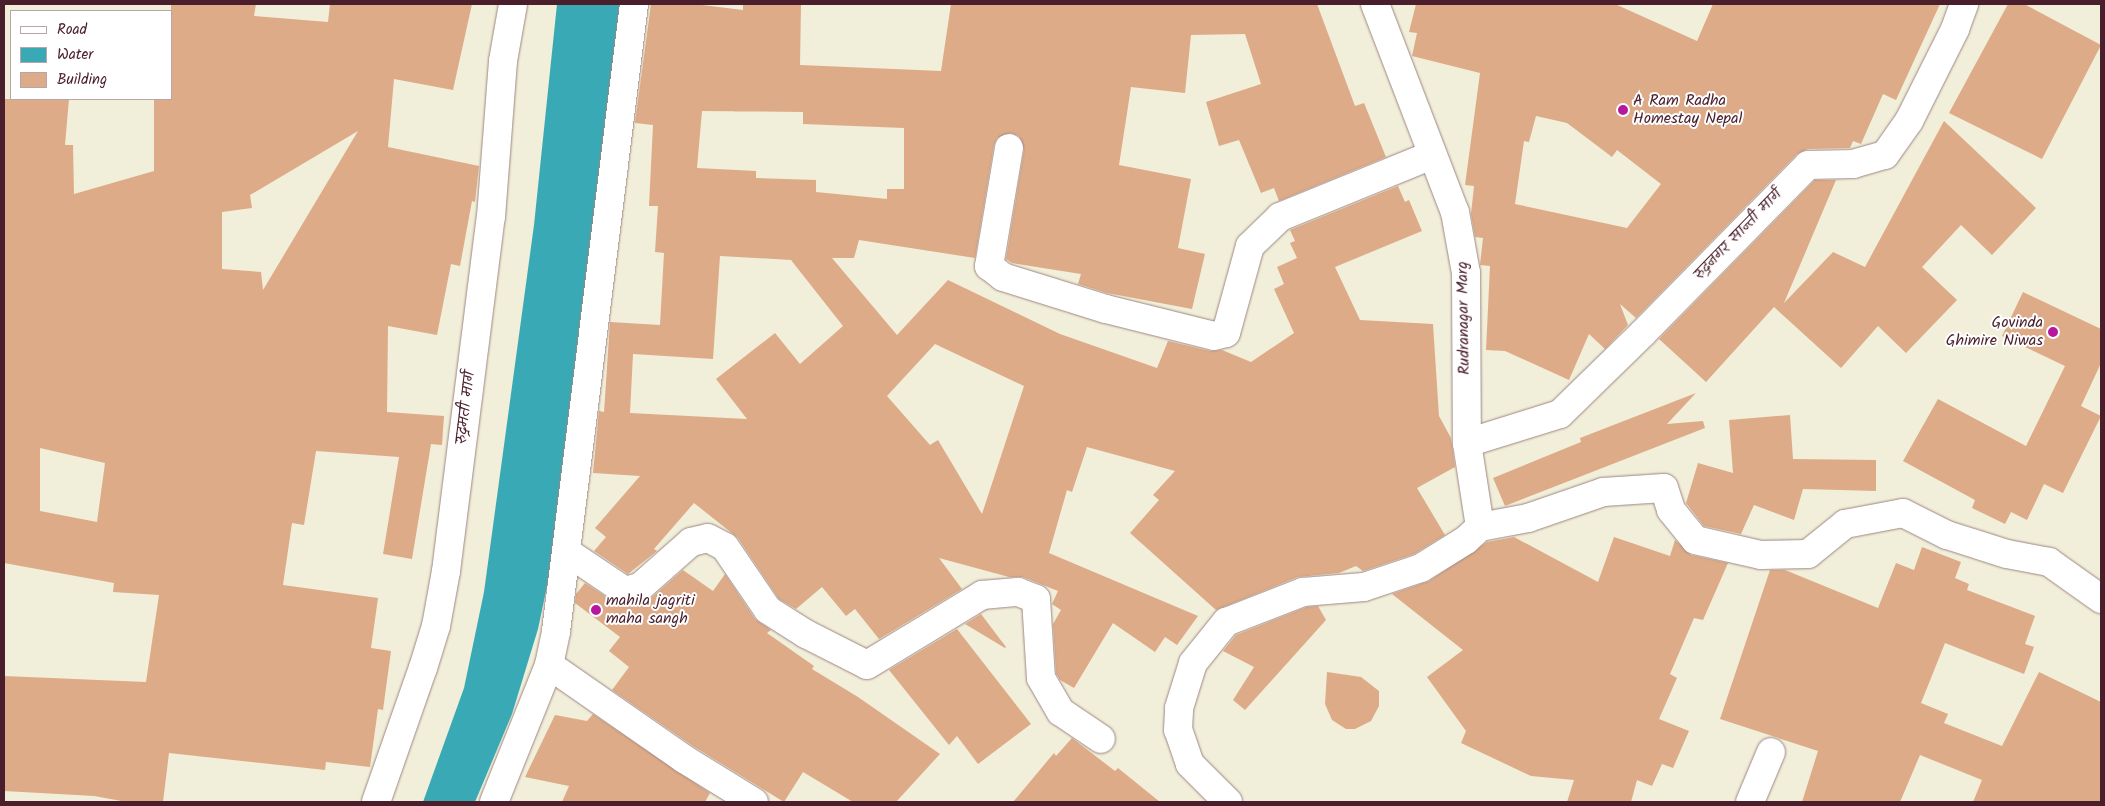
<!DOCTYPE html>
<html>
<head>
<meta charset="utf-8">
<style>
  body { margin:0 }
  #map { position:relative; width:2105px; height:806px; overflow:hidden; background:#f1eed9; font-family:Kalam,"Playpen Sans Deva",sans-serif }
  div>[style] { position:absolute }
  .water>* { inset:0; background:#39aab5 }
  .building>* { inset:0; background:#deab88 }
  .roads { filter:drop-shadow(0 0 1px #9e8682) drop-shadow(0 0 1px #9e8682) }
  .minor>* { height:28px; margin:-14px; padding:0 14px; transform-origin:14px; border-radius:14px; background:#fff }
  .tertiary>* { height:28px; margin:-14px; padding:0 14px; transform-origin:14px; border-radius:14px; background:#fff }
  .dots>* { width:14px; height:14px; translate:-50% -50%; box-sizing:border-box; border:2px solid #fff; border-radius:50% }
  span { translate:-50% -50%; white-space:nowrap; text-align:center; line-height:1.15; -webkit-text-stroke:4px #fff; paint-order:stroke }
  .poi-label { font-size:16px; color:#4a1f2b }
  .left { translate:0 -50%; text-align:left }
  .right { translate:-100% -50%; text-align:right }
  .street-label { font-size:16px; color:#4a1f2b }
  .frame { position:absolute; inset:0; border:5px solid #4a1f2b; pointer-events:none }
  .legend { position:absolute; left:10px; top:10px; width:162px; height:90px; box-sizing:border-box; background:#fff; border:1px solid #b7a5aa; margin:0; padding:6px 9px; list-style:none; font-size:15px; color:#4a1f2b }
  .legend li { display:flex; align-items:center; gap:10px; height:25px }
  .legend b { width:25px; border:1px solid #b7a5aa }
</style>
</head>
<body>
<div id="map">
  <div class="water">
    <div style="clip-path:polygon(557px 4px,620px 4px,553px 558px,538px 629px,512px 714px,475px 802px,423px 802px,464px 688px,484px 592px,534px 225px)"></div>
  </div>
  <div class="building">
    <div style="clip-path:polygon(evenodd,171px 4px,256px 4px,254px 16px,328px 22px,330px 4px,472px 4px,453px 90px,394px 79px,388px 147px,479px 166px,475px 202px,472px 201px,460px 266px,451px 264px,437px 335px,388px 326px,387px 412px,444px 416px,442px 445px,431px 444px,412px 559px,383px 554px,399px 457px,316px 451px,304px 525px,292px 523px,283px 585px,378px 598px,371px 648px,391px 651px,383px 710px,378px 709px,370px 767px,326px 762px,325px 770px,169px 753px,163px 802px,127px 802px,94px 796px,4px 791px,4px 676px,146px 682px,159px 595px,113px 592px,114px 583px,4px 563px,4px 99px,69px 99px,65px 145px,73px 145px,74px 194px,154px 171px,154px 99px,171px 99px,171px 4px,358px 131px,263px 290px,261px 272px,222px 269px,222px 212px,252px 208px,250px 195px,358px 131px,171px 4px,40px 448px,105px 463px,97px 522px,40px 511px,40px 448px)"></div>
    <div style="clip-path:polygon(evenodd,651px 4px,694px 4px,743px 10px,743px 4px,801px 4px,800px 65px,941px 71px,951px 4px,1317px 4px,1355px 106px,1364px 103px,1386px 157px,1279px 201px,1274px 188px,1261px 193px,1239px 140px,1219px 146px,1206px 102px,1261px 84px,1245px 34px,1191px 35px,1185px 93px,1131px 87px,1119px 165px,1191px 179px,1178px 248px,1205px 254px,1192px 309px,1107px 293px,1078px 284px,1081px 274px,1012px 263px,1006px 259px,1024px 150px,1019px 136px,1011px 133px,997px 138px,994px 145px,975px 258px,859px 240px,854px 258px,832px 258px,897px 335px,948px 280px,1060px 334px,1157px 368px,1168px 341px,1210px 351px,1222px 350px,1251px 362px,1294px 333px,1274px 289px,1284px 284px,1277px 267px,1297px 258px,1290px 243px,1295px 241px,1290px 230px,1398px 186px,1405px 202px,1409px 200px,1422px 231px,1335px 267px,1360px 320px,1433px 324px,1439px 416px,1451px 438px,1455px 467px,1417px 488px,1445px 535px,1414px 554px,1363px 571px,1356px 566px,1339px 573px,1298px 577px,1216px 610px,1130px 533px,1159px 500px,1153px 495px,1175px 471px,1087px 447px,1072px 492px,1067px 490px,1049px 553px,1198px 616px,1177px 645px,1165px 637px,1155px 652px,1113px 623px,1074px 688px,1060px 680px,1056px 673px,1053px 624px,1061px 610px,1052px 604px,1058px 591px,1023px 577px,1009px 577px,939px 558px,962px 589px,879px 639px,855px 609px,846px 616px,822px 587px,796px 609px,779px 599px,738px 538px,694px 503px,654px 549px,657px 551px,628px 574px,594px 551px,606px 537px,595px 528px,640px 476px,593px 473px,599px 411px,604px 412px,610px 322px,660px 325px,664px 253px,655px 252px,658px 206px,649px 206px,653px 125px,635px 123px,651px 4px,702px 111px,803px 112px,803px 124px,904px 128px,904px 189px,887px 189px,887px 199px,816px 192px,816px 180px,756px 178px,756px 171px,697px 168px,702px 111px,651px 4px,720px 256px,791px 260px,843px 326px,800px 364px,775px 333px,716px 379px,747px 419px,630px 413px,633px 354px,713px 359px,720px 256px,651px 4px,935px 344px,1024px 386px,982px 514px,938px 440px,930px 445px,887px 396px,935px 344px)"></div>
    <div style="clip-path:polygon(evenodd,1416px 4px,1615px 4px,1697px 41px,1713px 4px,1940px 4px,1896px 100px,1883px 94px,1861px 144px,1853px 141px,1850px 148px,1808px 149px,1797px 154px,1636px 318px,1620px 304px,1628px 325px,1605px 349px,1589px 334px,1569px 380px,1505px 351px,1486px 350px,1490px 266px,1480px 265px,1483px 238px,1475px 237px,1471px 214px,1474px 186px,1465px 185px,1480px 73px,1412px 56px,1417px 33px,1409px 32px,1416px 4px,1536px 116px,1567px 123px,1612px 157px,1617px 150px,1661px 184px,1627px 228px,1515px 204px,1524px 141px,1529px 142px,1536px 116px)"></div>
    <div style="clip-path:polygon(2008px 4px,2024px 4px,2101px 45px,2042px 159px,1949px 113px)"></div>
    <div style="clip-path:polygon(1944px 121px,2036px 208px,1992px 255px,1961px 225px,1922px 267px,1957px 300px,1906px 353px,1878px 326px,1841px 368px,1774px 307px,1706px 382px,1659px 339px,1815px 180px,1836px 180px,1784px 303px,1833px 252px,1865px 267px)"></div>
    <div style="clip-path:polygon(2023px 292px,2101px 329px,2101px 363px,2081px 406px,2101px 416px,2063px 493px,2044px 484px,2027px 520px,2011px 512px,2005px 524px,1972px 508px,1975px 500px,1903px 461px,1938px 399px,2026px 446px,2065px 366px,2002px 336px)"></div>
    <div style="clip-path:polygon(1696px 393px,1667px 424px,1703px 421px,1705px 428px,1505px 506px,1493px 478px,1581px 442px,1580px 438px)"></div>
    <div style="clip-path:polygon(1790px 415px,1793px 459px,1876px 460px,1876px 491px,1803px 489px,1794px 520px,1754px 505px,1741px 534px,1704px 526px,1686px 503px,1698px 463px,1733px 473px,1729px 420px)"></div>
    <div style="clip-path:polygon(1514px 537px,1598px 582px,1614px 537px,1670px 556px,1675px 540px,1691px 555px,1728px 563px,1703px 620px,1694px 618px,1670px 674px,1677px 678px,1659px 719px,1689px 731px,1673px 768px,1662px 764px,1652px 786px,1637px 780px,1631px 802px,1567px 802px,1574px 780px,1531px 776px,1461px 743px,1466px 731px,1427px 677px,1463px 650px,1392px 594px,1429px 581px,1487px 542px)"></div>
    <div style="clip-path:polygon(1922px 547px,1961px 562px,1955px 578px,1969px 584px,1967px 590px,2035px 616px,2025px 644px,2034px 647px,2024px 674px,1945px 643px,1921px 703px,1948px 714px,1944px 723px,2002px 746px,2039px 672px,2101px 702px,2101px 802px,1973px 802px,1982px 780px,1920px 755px,1900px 802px,1802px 802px,1818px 751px,1720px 719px,1770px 570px,1785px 570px,1878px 608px,1896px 563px,1914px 570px)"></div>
    <div style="clip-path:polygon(683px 570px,713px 591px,725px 574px,755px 619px,771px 630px,767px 633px,814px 666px,812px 669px,858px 697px,940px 754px,896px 802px,853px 802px,803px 772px,784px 802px,693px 746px,612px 690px,629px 667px,609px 651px,620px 637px,575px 603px,576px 594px,585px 583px,617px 604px,629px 606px,650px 599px)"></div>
    <div style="clip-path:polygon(1318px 606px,1326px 620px,1245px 710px,1233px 700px,1254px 667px,1223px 651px,1236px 635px,1307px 607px)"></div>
    <div style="clip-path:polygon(981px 614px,1006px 647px,1005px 648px,965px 624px)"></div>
    <div style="clip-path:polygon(957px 629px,1031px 724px,978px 764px,957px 736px,949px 745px,889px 670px)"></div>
    <div style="clip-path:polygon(1327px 672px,1361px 677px,1379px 691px,1379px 706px,1371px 721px,1355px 729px,1346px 729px,1332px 720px,1325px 704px)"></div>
    <div style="clip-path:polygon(593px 714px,710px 793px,705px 802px,562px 802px,569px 786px,525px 777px,555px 715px,587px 721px)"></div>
    <div style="clip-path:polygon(1072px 738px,1115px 771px,1118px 768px,1160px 802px,1013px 802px,1054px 753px,1056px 756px)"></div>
  </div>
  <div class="roads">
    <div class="minor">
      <div style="left:1375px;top:4px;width:223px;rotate:69deg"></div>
      <div style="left:1455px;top:212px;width:62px;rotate:79.8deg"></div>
      <div style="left:1466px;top:273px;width:170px;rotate:89.7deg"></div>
      <div style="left:1467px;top:443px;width:85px;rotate:81.2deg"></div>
      <div style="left:1009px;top:148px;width:120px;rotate:99.6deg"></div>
      <div style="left:989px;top:266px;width:18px;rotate:38deg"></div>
      <div style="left:1003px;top:277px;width:108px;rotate:17.3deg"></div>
      <div style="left:1106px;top:309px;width:111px;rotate:14deg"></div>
      <div style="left:1214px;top:336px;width:12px;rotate:-14deg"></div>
      <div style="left:1226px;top:333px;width:90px;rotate:-74.6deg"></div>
      <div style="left:1250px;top:246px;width:42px;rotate:-44deg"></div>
      <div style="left:1280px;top:217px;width:164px;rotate:-22.2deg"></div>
      <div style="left:1467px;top:443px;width:97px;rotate:-17.3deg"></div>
      <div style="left:1560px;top:414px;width:116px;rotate:-44.3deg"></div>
      <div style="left:1643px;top:333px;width:235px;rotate:-45.5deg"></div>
      <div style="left:1808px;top:165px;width:45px;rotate:-1.3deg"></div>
      <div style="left:1853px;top:164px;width:33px;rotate:-16deg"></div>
      <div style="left:1885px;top:155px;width:42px;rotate:-54.8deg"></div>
      <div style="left:1909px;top:121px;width:103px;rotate:-63.4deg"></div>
      <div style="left:1955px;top:29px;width:27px;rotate:-70deg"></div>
      <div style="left:1480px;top:527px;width:49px;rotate:-10.6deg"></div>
      <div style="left:1528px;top:518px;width:79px;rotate:-19.1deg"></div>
      <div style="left:1603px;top:492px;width:61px;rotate:-3.8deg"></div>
      <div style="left:1664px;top:488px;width:23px;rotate:72deg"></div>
      <div style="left:1671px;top:510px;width:38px;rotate:51deg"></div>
      <div style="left:1695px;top:540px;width:68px;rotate:12.8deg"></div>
      <div style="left:1761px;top:555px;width:47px;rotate:-1.2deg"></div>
      <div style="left:1808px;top:554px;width:48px;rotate:-39deg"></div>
      <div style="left:1845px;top:524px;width:59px;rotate:-10.7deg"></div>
      <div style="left:1903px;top:513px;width:49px;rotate:26.6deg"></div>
      <div style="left:1947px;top:535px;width:63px;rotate:17.6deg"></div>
      <div style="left:2007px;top:554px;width:43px;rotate:10.8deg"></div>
      <div style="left:2049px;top:562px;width:64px;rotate:35.4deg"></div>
      <div style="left:567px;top:552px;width:70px;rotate:33.9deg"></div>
      <div style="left:625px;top:591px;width:16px;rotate:-15deg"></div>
      <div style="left:640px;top:587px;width:68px;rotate:-41.4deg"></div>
      <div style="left:691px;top:542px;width:17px;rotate:-13deg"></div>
      <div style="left:708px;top:538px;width:19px;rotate:28deg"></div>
      <div style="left:725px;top:547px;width:76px;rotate:55.7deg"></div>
      <div style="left:768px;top:610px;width:45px;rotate:32.3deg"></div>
      <div style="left:806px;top:634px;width:68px;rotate:26.9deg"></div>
      <div style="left:867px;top:665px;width:135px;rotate:-31.3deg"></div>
      <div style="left:982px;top:595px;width:36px;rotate:-5deg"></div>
      <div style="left:1018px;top:592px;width:19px;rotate:21deg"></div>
      <div style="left:1036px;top:599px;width:79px;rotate:86.4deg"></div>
      <div style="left:1041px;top:678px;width:39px;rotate:60deg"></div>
      <div style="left:1061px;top:712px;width:48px;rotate:34deg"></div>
      <div style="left:549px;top:665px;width:165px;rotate:34.8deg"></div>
      <div style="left:684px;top:759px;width:82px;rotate:31.6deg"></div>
      <div style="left:1228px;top:802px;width:54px;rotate:-135deg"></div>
      <div style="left:1190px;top:764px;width:36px;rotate:-109deg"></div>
      <div style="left:1178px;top:730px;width:22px;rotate:-87deg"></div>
      <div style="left:1179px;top:708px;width:47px;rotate:-72.7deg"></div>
      <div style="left:1193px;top:663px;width:53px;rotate:-51.2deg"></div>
      <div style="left:1226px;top:622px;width:83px;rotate:-21.3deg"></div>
      <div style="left:1303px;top:592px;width:61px;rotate:-4.7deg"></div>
      <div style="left:1364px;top:587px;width:60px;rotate:-18.4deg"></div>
      <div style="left:1421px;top:568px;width:53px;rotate:-31.9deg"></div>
      <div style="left:1466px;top:540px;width:19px;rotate:-43deg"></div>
      <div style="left:1750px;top:802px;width:54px;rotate:-67.2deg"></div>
    </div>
    <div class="tertiary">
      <div style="left:376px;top:802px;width:142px;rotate:-70.7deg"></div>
      <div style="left:423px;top:668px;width:44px;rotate:-72.8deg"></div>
      <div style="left:436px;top:626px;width:56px;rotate:-79.7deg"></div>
      <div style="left:446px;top:571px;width:357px;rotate:-82.8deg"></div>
      <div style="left:491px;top:217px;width:156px;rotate:-85.6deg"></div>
      <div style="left:503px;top:61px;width:58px;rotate:-80deg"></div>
      <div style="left:494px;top:802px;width:148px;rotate:-68.1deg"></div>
      <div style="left:549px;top:665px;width:35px;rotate:-78deg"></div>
      <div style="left:556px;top:631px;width:632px;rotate:-82.91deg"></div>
    </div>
  </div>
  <div class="dots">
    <div style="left:1623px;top:110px;background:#b5179e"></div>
    <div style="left:2053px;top:332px;background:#b5179e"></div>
    <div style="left:596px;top:610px;background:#b5179e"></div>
  </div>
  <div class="poi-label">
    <span class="left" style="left:1633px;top:110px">A Ram Radha<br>Homestay Nepal</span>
    <span class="right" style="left:2043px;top:332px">Govinda<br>Ghimire Niwas</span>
    <span class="left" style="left:606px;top:610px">mahila jagriti<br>maha sangh</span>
  </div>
  <div class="street-label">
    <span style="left:1738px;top:235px;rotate:-46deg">रुद्रनगर सान्ती मार्ग</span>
    <span style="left:1464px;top:318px;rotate:-91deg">Rudranagar Marg</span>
    <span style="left:466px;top:408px;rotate:-83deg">रुद्रमती मार्ग</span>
  </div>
  <div class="frame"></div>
  <ul class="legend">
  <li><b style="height:6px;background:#fff"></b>Road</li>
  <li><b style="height:14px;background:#39aab5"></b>Water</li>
  <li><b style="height:14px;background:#deab88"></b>Building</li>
  </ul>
</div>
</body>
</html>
